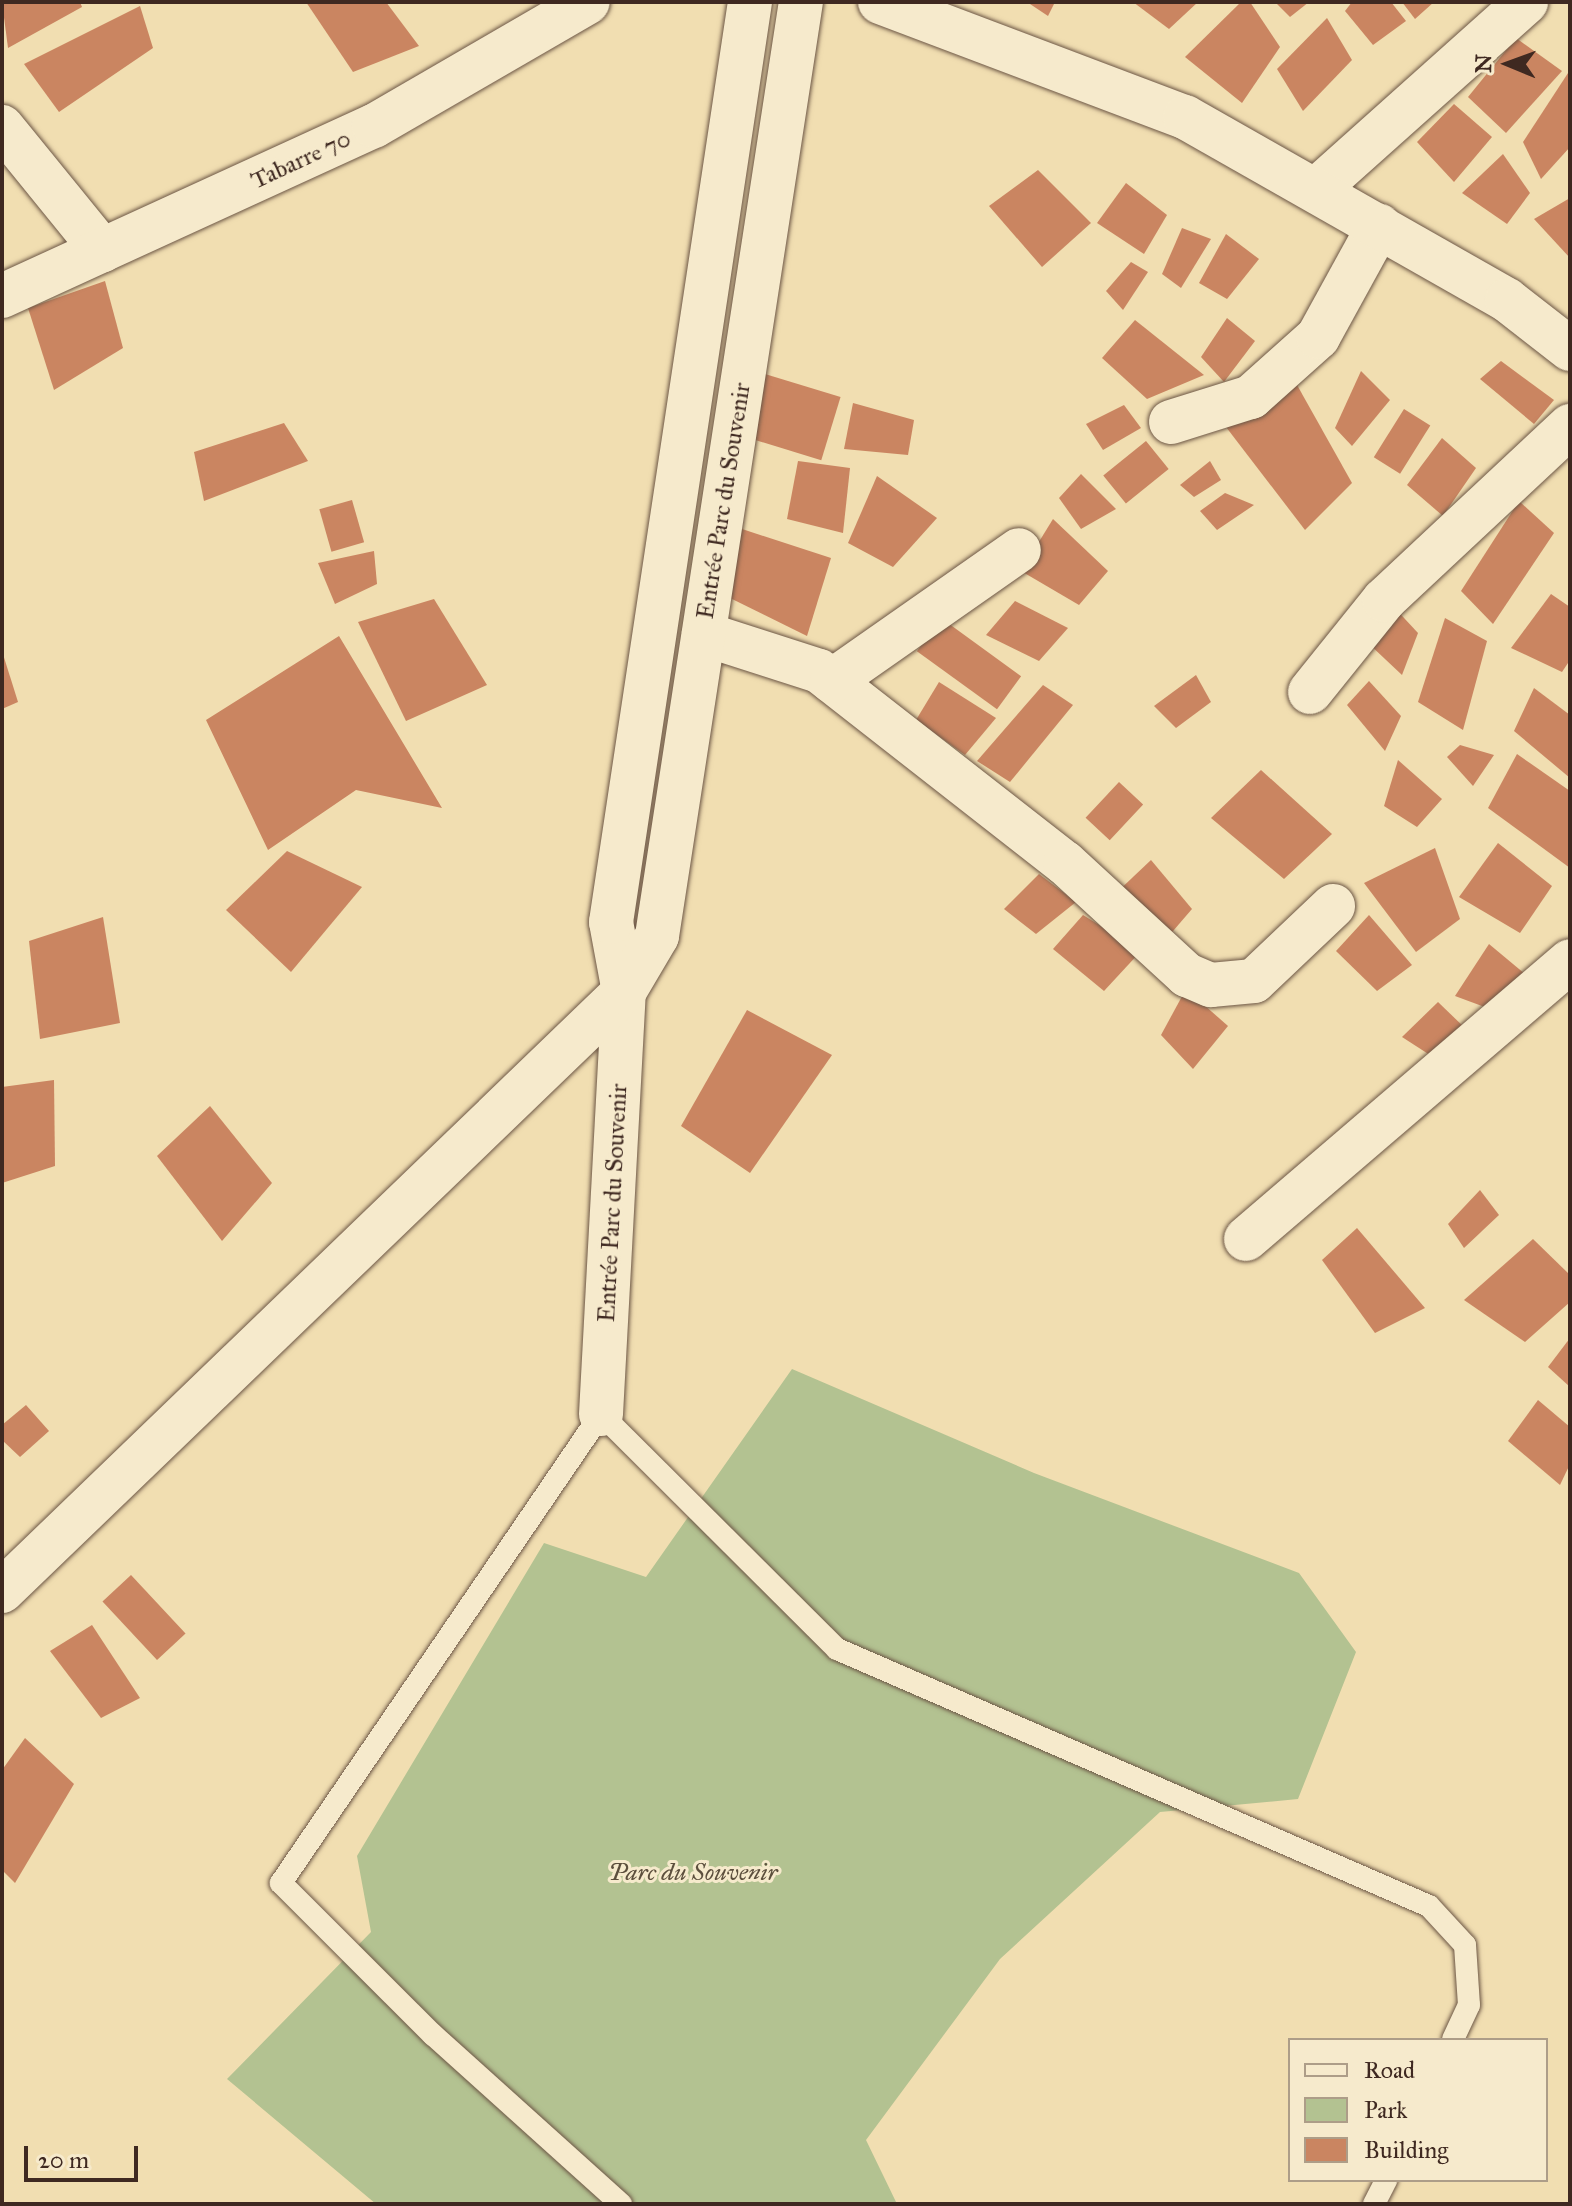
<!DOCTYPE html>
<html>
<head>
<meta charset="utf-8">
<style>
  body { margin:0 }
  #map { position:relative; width:1572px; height:2206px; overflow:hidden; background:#f1deb1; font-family:"IM FELL Great Primer",serif }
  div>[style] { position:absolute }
  .green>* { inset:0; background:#b3c291 }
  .building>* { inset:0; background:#ca8561; transform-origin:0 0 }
  .roads { filter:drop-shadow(0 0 2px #6c5645) drop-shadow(0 0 2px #6c5645) }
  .service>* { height:22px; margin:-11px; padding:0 11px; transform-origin:11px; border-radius:11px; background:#f6eacc }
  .minor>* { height:44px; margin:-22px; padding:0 22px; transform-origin:22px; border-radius:22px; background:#f6eacc }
  .secondary>* { height:44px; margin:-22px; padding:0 22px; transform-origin:22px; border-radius:22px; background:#f6eacc }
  span { translate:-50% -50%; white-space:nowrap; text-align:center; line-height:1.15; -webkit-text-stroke:6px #f6eacc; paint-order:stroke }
  .street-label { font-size:24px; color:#3f2921 }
  .park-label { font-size:24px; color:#5c4f3d; font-style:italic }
  .frame { position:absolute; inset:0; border:4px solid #3f2921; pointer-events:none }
  .legend { position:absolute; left:1288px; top:2038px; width:260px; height:144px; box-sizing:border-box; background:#f6eacc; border:2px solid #ad9d88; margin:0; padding:10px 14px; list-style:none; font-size:24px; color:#3f2921 }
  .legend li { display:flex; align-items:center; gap:16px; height:40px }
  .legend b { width:40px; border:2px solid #ad9d88 }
  .north { position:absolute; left:1468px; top:24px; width:80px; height:80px; -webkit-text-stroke:6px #f6eacc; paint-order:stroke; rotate:271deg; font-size:22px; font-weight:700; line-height:32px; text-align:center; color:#3f2921 }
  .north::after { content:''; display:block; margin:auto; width:28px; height:36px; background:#3f2921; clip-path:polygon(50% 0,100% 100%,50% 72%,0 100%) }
  .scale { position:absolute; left:24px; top:2146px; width:114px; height:36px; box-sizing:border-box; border:4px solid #3f2921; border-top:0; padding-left:10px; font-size:24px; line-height:28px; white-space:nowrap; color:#3f2921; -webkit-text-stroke:6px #f6eacc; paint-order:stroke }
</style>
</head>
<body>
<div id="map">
  <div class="green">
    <div style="clip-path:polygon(792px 1369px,1034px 1473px,1299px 1573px,1356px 1652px,1298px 1799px,1160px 1812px,1000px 1959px,866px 2140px,897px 2204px,376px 2204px,227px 2079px,371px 1932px,357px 1856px,544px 1543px,646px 1577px)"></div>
  </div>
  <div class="building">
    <div style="clip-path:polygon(2px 2px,80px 2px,82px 7px,8px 48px)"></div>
    <div style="clip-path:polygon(306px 2px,386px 2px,419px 46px,353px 72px)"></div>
    <div style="clip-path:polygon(1027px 2px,1055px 2px,1048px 16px)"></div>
    <div style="clip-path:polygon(1133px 2px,1198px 2px,1169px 29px)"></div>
    <div style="clip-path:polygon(1241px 2px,1250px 2px,1280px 47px,1242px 103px,1185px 57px)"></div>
    <div style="clip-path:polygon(1275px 2px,1309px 2px,1290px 17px)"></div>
    <div style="clip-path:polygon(1352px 2px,1391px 2px,1406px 21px,1373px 45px,1345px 11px)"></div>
    <div style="clip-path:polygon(1402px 2px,1434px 2px,1415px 19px)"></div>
    <div style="clip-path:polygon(140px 6px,153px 48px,59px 112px,24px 64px)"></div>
    <div style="clip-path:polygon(1327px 18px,1352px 60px,1303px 111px,1277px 69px)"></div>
    <div style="clip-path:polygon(1516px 38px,1562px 71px,1506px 133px,1468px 97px)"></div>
    <div style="clip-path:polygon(1570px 70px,1570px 147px,1541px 179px,1523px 142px)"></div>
    <div style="clip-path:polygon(1454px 104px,1492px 137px,1454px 182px,1417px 142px)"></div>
    <div style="clip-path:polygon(1503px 154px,1530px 193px,1507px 224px,1462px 193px)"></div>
    <div style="clip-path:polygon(1038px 170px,1091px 223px,1042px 267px,989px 206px)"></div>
    <div style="clip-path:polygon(1126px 183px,1167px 215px,1144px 254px,1097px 223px)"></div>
    <div style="clip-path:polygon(1570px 198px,1570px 258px,1534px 219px)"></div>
    <div style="clip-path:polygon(1182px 228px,1211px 239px,1181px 288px,1162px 274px)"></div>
    <div style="clip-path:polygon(1226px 234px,1259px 259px,1227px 299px,1199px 283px)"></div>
    <div style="clip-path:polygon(1131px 262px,1148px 272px,1123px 310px,1106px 291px)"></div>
    <div style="clip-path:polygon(105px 281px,123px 348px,54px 390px,28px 308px)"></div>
    <div style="clip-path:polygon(1227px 318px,1255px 341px,1224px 382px,1201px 357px)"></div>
    <div style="clip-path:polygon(1135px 320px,1204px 375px,1147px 399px,1102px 358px)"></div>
    <div style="clip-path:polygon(1501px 361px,1554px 400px,1534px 424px,1480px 379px)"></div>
    <div style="clip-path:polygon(1361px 371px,1390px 400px,1352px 446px,1335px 428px)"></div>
    <div style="left:765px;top:374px;width:79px;height:66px;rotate:17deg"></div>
    <div style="clip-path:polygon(1292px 376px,1352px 483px,1305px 530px,1226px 427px)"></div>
    <div style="clip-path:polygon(853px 403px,914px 420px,908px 455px,844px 449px)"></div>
    <div style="clip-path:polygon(1124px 405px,1141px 428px,1103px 450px,1086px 424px)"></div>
    <div style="left:1404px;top:409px;width:31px;height:57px;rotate:32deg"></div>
    <div style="clip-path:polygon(284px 423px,308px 461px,204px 501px,194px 452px)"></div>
    <div style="clip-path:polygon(1442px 438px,1476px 468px,1443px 516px,1407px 485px)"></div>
    <div style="left:1146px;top:441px;width:36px;height:55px;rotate:51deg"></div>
    <div style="clip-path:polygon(798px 461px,850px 468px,843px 533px,787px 519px)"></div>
    <div style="clip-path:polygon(1210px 461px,1221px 480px,1194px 497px,1180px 485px)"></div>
    <div style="clip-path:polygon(1081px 474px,1116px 509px,1081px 529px,1059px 498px)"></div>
    <div style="clip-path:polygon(877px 476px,937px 518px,893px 567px,848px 543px)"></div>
    <div style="clip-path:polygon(1225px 493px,1254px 505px,1217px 530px,1200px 511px)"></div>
    <div style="left:352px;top:500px;width:44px;height:34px;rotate:74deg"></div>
    <div style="clip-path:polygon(1519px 501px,1554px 533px,1493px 624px,1461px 591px)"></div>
    <div style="clip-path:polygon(1053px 519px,1108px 571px,1079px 605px,1021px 571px)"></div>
    <div style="clip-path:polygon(739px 528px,831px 558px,807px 636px,730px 598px)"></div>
    <div style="clip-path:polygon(374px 551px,377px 584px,335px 604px,318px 563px)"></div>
    <div style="clip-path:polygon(1551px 594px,1570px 607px,1570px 660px,1562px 672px,1511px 648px)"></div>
    <div style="clip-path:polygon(434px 599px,487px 685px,406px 721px,358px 622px)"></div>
    <div style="clip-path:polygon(1015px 601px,1068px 628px,1039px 661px,986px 635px)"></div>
    <div style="clip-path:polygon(1391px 604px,1418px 633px,1402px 675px,1368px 643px)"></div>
    <div style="left:941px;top:618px;width:99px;height:41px;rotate:36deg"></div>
    <div style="clip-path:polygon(1445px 618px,1487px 641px,1463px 730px,1418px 702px)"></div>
    <div style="clip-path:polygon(339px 636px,442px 808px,356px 790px,268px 850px,206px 720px)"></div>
    <div style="clip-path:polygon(2px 651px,18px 702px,2px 709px)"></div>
    <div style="clip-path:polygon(1196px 675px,1211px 702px,1176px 728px,1154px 706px)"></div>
    <div style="clip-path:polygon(1369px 681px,1401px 716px,1385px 751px,1347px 705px)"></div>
    <div style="clip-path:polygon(939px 682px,996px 718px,965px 755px,916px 720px)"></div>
    <div style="clip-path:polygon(1043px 685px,1073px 705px,1010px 782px,977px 761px)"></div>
    <div style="clip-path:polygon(1534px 688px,1570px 715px,1570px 778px,1514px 731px)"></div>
    <div style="clip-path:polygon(1460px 745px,1494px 755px,1473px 786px,1447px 757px)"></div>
    <div style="clip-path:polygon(1517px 754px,1570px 791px,1570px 868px,1488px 808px)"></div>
    <div style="clip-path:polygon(1398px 760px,1442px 799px,1417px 827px,1384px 806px)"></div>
    <div style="clip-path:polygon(1261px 770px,1332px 834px,1284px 879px,1211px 818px)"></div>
    <div style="left:1119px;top:782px;width:33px;height:49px;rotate:43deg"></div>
    <div style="clip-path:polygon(1498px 843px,1552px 886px,1520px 933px,1459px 897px)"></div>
    <div style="clip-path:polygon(1435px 848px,1460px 919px,1416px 952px,1364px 883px)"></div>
    <div style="clip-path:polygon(287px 851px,362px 887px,291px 972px,226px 910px)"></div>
    <div style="clip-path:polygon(1151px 860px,1192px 909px,1167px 938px,1114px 895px)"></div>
    <div style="clip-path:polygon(1039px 874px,1076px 902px,1036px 934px,1004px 909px)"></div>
    <div style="clip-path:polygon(1083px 915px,1141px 951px,1104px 991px,1053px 949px)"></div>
    <div style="clip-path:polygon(1369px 915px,1412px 965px,1377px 991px,1336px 951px)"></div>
    <div style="clip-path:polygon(103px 917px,120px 1023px,40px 1039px,29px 941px)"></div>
    <div style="clip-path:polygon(1489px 944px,1525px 974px,1490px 1009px,1455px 996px)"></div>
    <div style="clip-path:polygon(1186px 989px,1228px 1026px,1193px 1069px,1161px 1035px)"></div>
    <div style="clip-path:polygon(1438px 1002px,1466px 1029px,1433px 1057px,1402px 1037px)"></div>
    <div style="clip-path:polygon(747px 1010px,832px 1055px,750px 1173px,681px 1126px)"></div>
    <div style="clip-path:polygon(54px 1080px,55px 1166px,2px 1183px,2px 1087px)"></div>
    <div style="clip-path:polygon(210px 1106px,272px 1183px,222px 1241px,157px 1156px)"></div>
    <div style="clip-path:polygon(1480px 1190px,1499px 1215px,1464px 1248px,1448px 1224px)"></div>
    <div style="clip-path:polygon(1357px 1228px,1425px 1308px,1375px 1333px,1322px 1260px)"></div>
    <div style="clip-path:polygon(1533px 1239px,1570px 1275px,1570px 1302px,1525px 1342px,1464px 1300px)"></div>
    <div style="clip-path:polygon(1570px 1338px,1570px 1387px,1548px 1367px)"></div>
    <div style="clip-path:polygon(1538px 1400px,1570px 1427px,1570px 1464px,1560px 1485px,1508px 1441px)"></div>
    <div style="clip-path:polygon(26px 1405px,49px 1431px,20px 1457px,2px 1440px,2px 1425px)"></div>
    <div style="left:131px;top:1575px;width:80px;height:39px;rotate:47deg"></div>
    <div style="clip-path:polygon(92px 1625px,140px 1698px,101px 1718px,50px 1651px)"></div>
    <div style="clip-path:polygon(25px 1738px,74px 1784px,15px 1883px,2px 1870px,2px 1770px)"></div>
  </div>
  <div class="roads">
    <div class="service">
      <div style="left:621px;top:2204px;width:253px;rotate:-138deg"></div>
      <div style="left:433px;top:2035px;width:215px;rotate:-135deg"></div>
      <div style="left:281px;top:1883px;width:568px;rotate:-55.69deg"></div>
      <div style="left:601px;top:1414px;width:333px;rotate:44.9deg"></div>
      <div style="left:837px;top:1649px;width:645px;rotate:23.47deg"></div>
      <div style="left:1429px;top:1906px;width:53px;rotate:47.3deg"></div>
      <div style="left:1465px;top:1945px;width:60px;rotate:86.2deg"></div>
      <div style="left:1469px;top:2005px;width:38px;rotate:115deg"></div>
      <div style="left:1374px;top:2204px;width:27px;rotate:-63deg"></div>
    </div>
    <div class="minor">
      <div style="left:2px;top:127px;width:159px;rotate:50.9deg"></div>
      <div style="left:1316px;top:190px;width:282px;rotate:-41.8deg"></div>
      <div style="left:2px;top:296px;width:409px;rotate:-24.6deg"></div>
      <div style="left:374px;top:126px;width:247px;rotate:-30.1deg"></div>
      <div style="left:1171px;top:422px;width:84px;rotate:-17.4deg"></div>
      <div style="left:1251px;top:397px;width:90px;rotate:-41.8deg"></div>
      <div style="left:1318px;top:337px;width:127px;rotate:-61.2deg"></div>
      <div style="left:704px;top:634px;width:121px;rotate:17.8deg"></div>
      <div style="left:819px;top:671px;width:312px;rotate:38deg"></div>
      <div style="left:1065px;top:863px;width:166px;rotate:42.6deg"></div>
      <div style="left:1187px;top:975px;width:26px;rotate:23deg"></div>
      <div style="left:1211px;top:985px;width:43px;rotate:-5.3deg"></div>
      <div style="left:1254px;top:981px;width:109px;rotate:-43.5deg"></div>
      <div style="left:832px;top:681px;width:228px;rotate:-35deg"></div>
      <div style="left:1310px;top:692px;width:118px;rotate:-51.2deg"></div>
      <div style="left:1384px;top:600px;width:255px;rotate:-43.1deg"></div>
      <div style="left:1246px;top:1239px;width:427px;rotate:-40.6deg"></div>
      <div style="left:601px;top:1414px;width:423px;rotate:-86.9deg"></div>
      <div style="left:624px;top:992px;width:71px;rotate:-100.5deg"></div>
      <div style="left:611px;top:922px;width:930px;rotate:-81.41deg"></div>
      <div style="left:2px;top:1591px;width:864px;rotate:-43.92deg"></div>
      <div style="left:624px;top:992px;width:65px;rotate:-59.5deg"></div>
      <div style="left:657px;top:936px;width:945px;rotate:-81.24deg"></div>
    </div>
    <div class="secondary">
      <div style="left:880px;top:2px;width:326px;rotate:20.7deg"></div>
      <div style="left:1185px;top:117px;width:370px;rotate:29.6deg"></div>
      <div style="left:1507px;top:300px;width:80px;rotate:37.9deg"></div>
    </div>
  </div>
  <div class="street-label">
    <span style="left:301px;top:160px;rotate:-25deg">Tabarre 70</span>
    <span style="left:724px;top:501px;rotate:-81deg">Entrée Parc du Souvenir</span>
    <span style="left:613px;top:1203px;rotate:-87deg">Entrée Parc du Souvenir</span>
  </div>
  <div class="park-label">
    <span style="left:693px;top:1873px">Parc du Souvenir</span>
  </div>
  <div class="frame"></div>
  <ul class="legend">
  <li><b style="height:10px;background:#f6eacc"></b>Road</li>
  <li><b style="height:22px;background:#b3c291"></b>Park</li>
  <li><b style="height:22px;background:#ca8561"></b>Building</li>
  </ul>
  <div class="north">N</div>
  <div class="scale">20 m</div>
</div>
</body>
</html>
